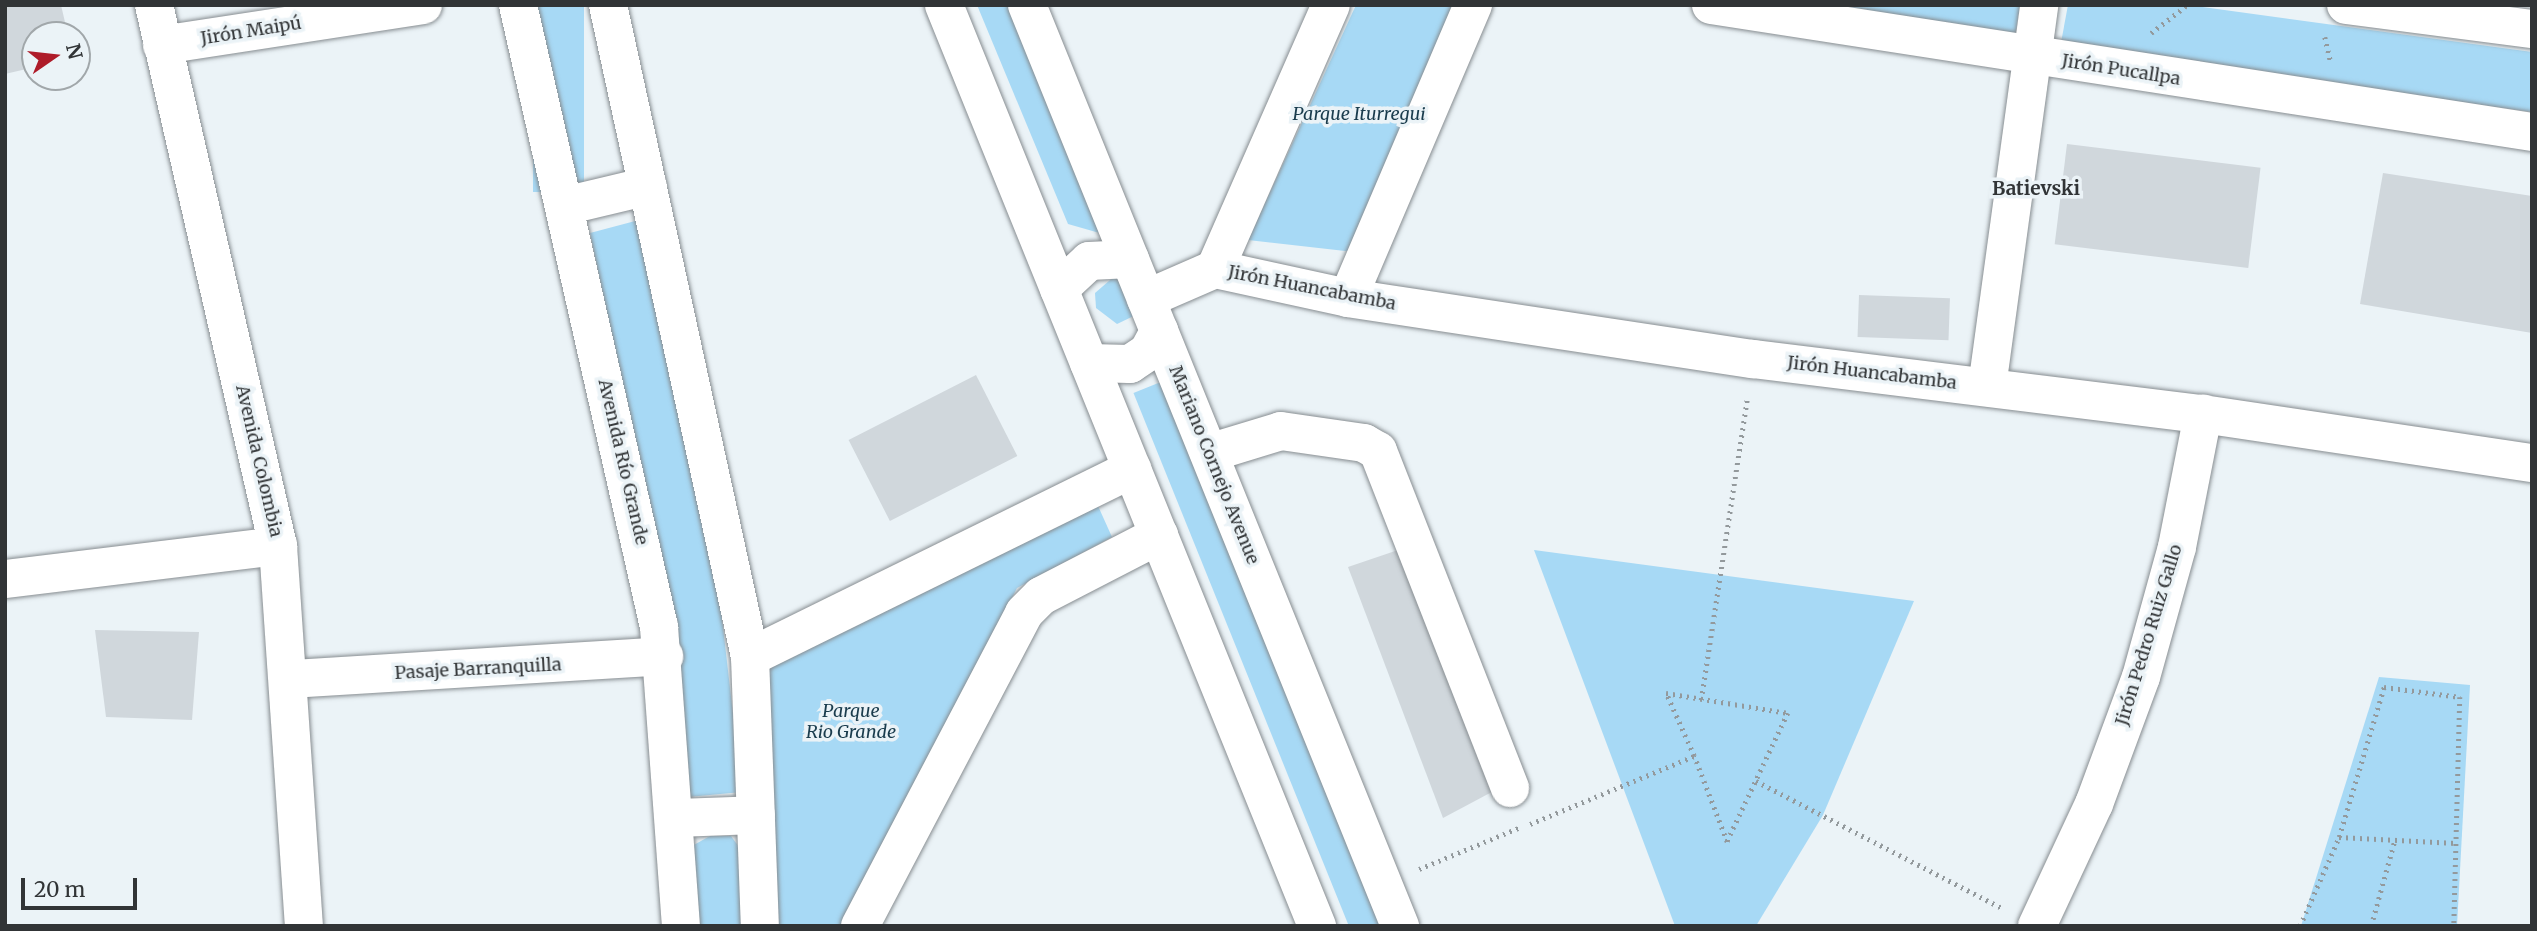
<!DOCTYPE html>
<html>
<head>
<meta charset="utf-8">
<style>
  body { margin:0 }
  #map { position:relative; width:2537px; height:931px; overflow:hidden; background:#ebf3f7; font-family:Merriweather,serif }
  div>[style] { position:absolute }
  .green>* { inset:0; background:#a7d9f5; transform-origin:0 0 }
  .building>* { inset:0; background:#d0d7dc; transform-origin:0 0 }
  .path>* { height:4.5px; margin-top:-2.25px; transform-origin:0; background:repeating-linear-gradient(90deg,#93999c 0 2px,transparent 0 7px) }
  .roads { filter:drop-shadow(0 0 2px #878d91) drop-shadow(0 0 2px #878d91) }
  .minor>* { height:38px; margin:-19px; padding:0 19px; transform-origin:19px; border-radius:19px; background:#fff }
  .major>* { height:38px; margin:-19px; padding:0 19px; transform-origin:19px; border-radius:19px; background:#fff }
  span { translate:-50% -50%; white-space:nowrap; text-align:center; line-height:1.15; -webkit-text-stroke:7px #ebf3f7; paint-order:stroke }
  .street-label { font-size:18px; color:#313436 }
  .park-label { font-size:18px; color:#1a3c4d; font-style:italic }
  .neighbourhood-label { font-size:19px; color:#313436; font-weight:700 }
  .frame { position:absolute; inset:0; border:7px solid #313436; pointer-events:none }
  .north { position:absolute; left:21px; top:21px; width:70px; height:70px; box-sizing:border-box; background:#ebf3f7; border:2px solid #a1a7aa; border-radius:50%; rotate:76deg; font-size:19px; font-weight:700; line-height:28px; text-align:center; color:#313436 }
  .north::after { content:''; display:block; margin:auto; width:24px; height:32px; background:#ae1b29; clip-path:polygon(50% 0,100% 100%,50% 72%,0 100%) }
  .scale { position:absolute; left:21px; top:878px; width:116px; height:32px; box-sizing:border-box; border:4px solid #313436; border-top:0; padding-left:9px; font-size:21px; line-height:24px; white-space:nowrap; color:#313436; -webkit-text-stroke:5px #ebf3f7; paint-order:stroke }
</style>
</head>
<body>
<div id="map">
  <div class="green">
    <div style="left:533px;top:5px;width:51px;height:187px"></div>
    <div style="clip-path:polygon(977px 5px,1033px 5px,1131px 242px,1068px 224px)"></div>
    <div style="clip-path:polygon(1356px 5px,1464px 5px,1354px 252px,1248px 240px)"></div>
    <div style="clip-path:polygon(1800px 5px,2020px 5px,2015px 38px)"></div>
    <div style="clip-path:polygon(2068px 5px,2188px 5px,2532px 52px,2532px 112px,2060px 48px)"></div>
    <div style="clip-path:polygon(639px 220px,717px 575px,742px 792px,688px 797px,667px 597px,590px 233px)"></div>
    <div style="clip-path:polygon(1117px 274px,1140px 313px,1117px 324px,1096px 308px,1095px 293px)"></div>
    <div style="left:1178px;top:375px;width:594px;height:48px;rotate:68deg"></div>
    <div style="clip-path:polygon(1094px 497px,1112px 537px,1017px 588px,845px 926px,775px 926px,763px 670px)"></div>
    <div style="clip-path:polygon(1534px 550px,1914px 601px,1823px 815px,1756px 926px,1675px 926px)"></div>
    <div style="clip-path:polygon(2379px 677px,2470px 685px,2457px 926px,2301px 926px)"></div>
    <div style="clip-path:polygon(710px 836px,731px 836px,739px 847px,744px 926px,696px 926px,692px 846px)"></div>
  </div>
  <div class="building">
    <div style="clip-path:polygon(5px 5px,61px 5px,68px 35px,35px 35px,35px 67px,5px 74px)"></div>
    <div style="left:2067px;top:144px;width:195px;height:101px;rotate:7deg"></div>
    <div style="clip-path:polygon(2383px 173px,2532px 196px,2532px 333px,2360px 304px)"></div>
    <div style="left:1859px;top:295px;width:91px;height:42px;rotate:2deg"></div>
    <div style="left:976px;top:375px;width:91px;height:143px;rotate:63deg"></div>
    <div style="clip-path:polygon(1404px 548px,1505px 785px,1443px 818px,1348px 567px)"></div>
    <div style="clip-path:polygon(95px 630px,199px 632px,192px 720px,106px 717px)"></div>
  </div>
  <div class="path">
    <div style="left:2151px;top:33px;width:46px;rotate:-37.9deg"></div>
    <div style="left:2325px;top:37px;width:26px;rotate:77deg"></div>
    <div style="left:1666px;top:693px;width:124px;rotate:9.3deg"></div>
    <div style="left:1788px;top:713px;width:143px;rotate:115.3deg"></div>
    <div style="left:1727px;top:842px;width:92px;rotate:-111deg"></div>
    <div style="left:1694px;top:756px;width:69px;rotate:-114deg"></div>
    <div style="left:1701px;top:700px;width:305px;rotate:-81.3deg"></div>
    <div style="left:1756px;top:781px;width:279px;rotate:27.3deg"></div>
    <div style="left:1530px;top:824px;width:178px;rotate:-22.5deg"></div>
    <div style="left:2339px;top:837px;width:117px;rotate:2.9deg"></div>
    <div style="left:1419px;top:869px;width:110px;rotate:-22.4deg"></div>
    <div style="left:2300px;top:926px;width:97px;rotate:-66.3deg"></div>
    <div style="left:2339px;top:837px;width:157px;rotate:-73.3deg"></div>
    <div style="left:2384px;top:687px;width:77px;rotate:7.5deg"></div>
    <div style="left:2460px;top:697px;width:229px;rotate:91.5deg"></div>
    <div style="left:2371px;top:926px;width:90px;rotate:-74.6deg"></div>
  </div>
  <div class="roads">
    <div class="minor">
      <div style="left:154px;top:5px;width:555px;rotate:77.09deg"></div>
      <div style="left:278px;top:546px;width:381px;rotate:86.1deg"></div>
      <div style="left:518px;top:5px;width:638px;rotate:77.23deg"></div>
      <div style="left:659px;top:627px;width:300px;rotate:85.8deg"></div>
      <div style="left:608px;top:5px;width:667px;rotate:77.71deg"></div>
      <div style="left:750px;top:657px;width:269px;rotate:87.9deg"></div>
      <div style="left:1711px;top:5px;width:831px;rotate:8.79deg"></div>
      <div style="left:2346px;top:5px;width:188px;rotate:7.4deg"></div>
      <div style="left:162px;top:45px;width:264px;rotate:-8.7deg"></div>
      <div style="left:564px;top:206px;width:86px;rotate:-13.4deg"></div>
      <div style="left:1215px;top:269px;width:136px;rotate:12.3deg"></div>
      <div style="left:1348px;top:298px;width:410px;rotate:8.6deg"></div>
      <div style="left:1753px;top:359px;width:453px;rotate:7deg"></div>
      <div style="left:2203px;top:414px;width:333px;rotate:8.5deg"></div>
      <div style="left:1215px;top:269px;width:288px;rotate:-66.3deg"></div>
      <div style="left:1348px;top:298px;width:319px;rotate:-66.9deg"></div>
      <div style="left:1146px;top:299px;width:75px;rotate:-23.5deg"></div>
      <div style="left:1987px;top:387px;width:386px;rotate:-82.2deg"></div>
      <div style="left:1209px;top:453px;width:75px;rotate:-17deg"></div>
      <div style="left:1281px;top:431px;width:84px;rotate:8.2deg"></div>
      <div style="left:1364px;top:443px;width:16px;rotate:30deg"></div>
      <div style="left:1378px;top:451px;width:362px;rotate:68.6deg"></div>
      <div style="left:5px;top:579px;width:275px;rotate:-6.9deg"></div>
      <div style="left:750px;top:657px;width:426px;rotate:-26.2deg"></div>
      <div style="left:292px;top:679px;width:373px;rotate:-3.5deg"></div>
      <div style="left:676px;top:818px;width:80px;rotate:-2.1deg"></div>
      <div style="left:860px;top:926px;width:353px;rotate:-62.3deg"></div>
      <div style="left:1024px;top:613px;width:24px;rotate:-45deg"></div>
      <div style="left:1041px;top:596px;width:133px;rotate:-27.3deg"></div>
      <div style="left:2037px;top:926px;width:135px;rotate:-65deg"></div>
      <div style="left:2094px;top:804px;width:135px;rotate:-69.7deg"></div>
      <div style="left:2141px;top:677px;width:135px;rotate:-74.5deg"></div>
      <div style="left:2177px;top:547px;width:136px;rotate:-78.9deg"></div>
    </div>
    <div class="major">
      <div style="left:944px;top:5px;width:994px;rotate:67.95deg"></div>
      <div style="left:1027px;top:5px;width:994px;rotate:67.95deg"></div>
      <div style="left:1059px;top:289px;width:41px;rotate:-43deg"></div>
      <div style="left:1089px;top:261px;width:41px;rotate:-2.8deg"></div>
      <div style="left:1089px;top:363px;width:41px;rotate:1.4deg"></div>
      <div style="left:1130px;top:364px;width:22px;rotate:-34deg"></div>
      <div style="left:1148px;top:352px;width:24px;rotate:-62deg"></div>
    </div>
  </div>
  <div class="street-label">
    <span style="left:251px;top:31px;rotate:-9deg">Jirón Maipú</span>
    <span style="left:2121px;top:70px;rotate:9deg">Jirón Pucallpa</span>
    <span style="left:1312px;top:288px;rotate:11deg">Jirón Huancabamba</span>
    <span style="left:1872px;top:373px;rotate:7deg">Jirón Huancabamba</span>
    <span style="left:259px;top:461px;rotate:77deg">Avenida Colombia</span>
    <span style="left:623px;top:462px;rotate:77deg">Avenida Río Grande</span>
    <span style="left:1214px;top:465px;rotate:68deg">Mariano Cornejo Avenue</span>
    <span style="left:2149px;top:635px;rotate:-73deg">Jirón Pedro Ruiz Gallo</span>
    <span style="left:478px;top:669px;rotate:-3deg">Pasaje Barranquilla</span>
  </div>
  <div class="park-label">
    <span style="left:1359px;top:114px">Parque Iturregui</span>
    <span style="left:851px;top:722px">Parque<br>Rio Grande</span>
  </div>
  <div class="neighbourhood-label">
    <span style="left:2036px;top:189px">Batievski</span>
  </div>
  <div class="frame"></div>
  <div class="north">N</div>
  <div class="scale">20 m</div>
</div>
</body>
</html>
